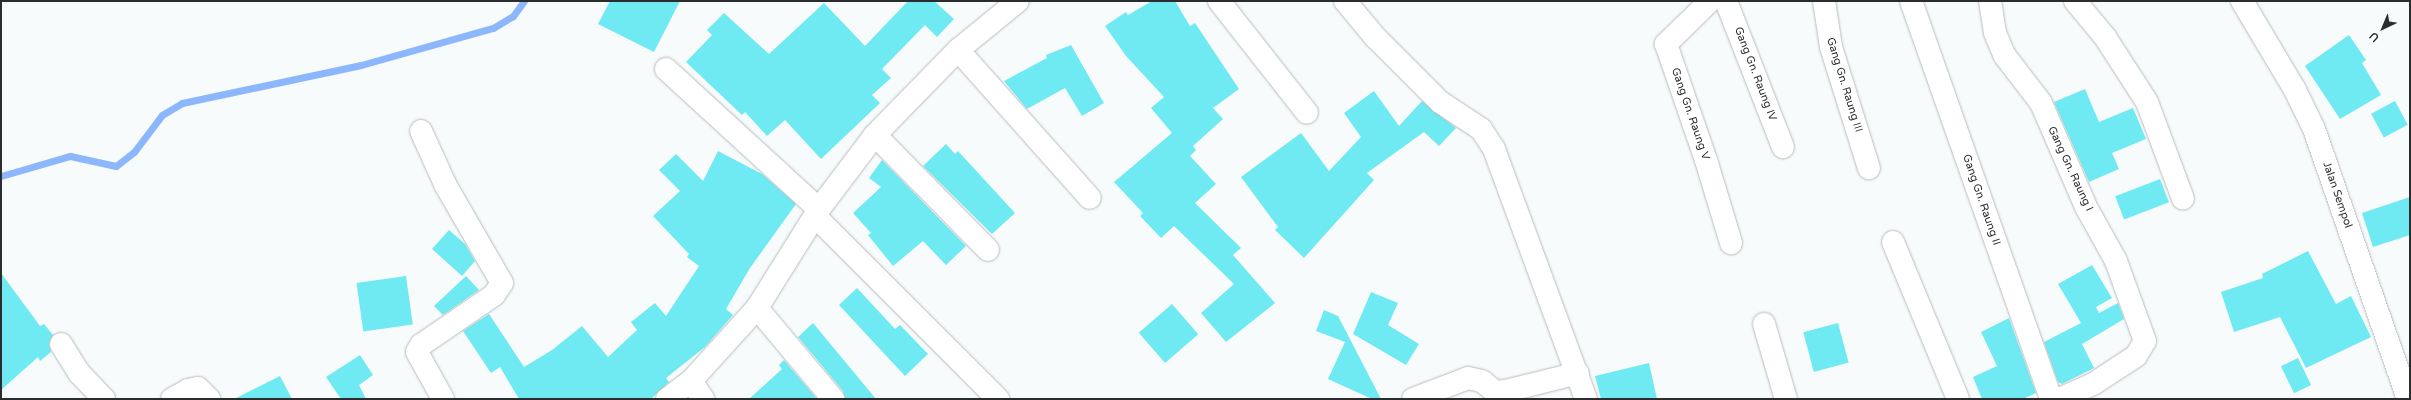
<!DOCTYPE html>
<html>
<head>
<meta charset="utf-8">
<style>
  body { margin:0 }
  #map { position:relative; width:2411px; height:400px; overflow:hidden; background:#f7fbfc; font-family:"Varela Round",sans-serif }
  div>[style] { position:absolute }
  .stream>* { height:7px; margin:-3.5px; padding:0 3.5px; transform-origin:3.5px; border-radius:3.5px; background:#8db7fd }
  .building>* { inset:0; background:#6feaf2; transform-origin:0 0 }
  .roads { filter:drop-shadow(0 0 1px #b9bcbd) drop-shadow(0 0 1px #b9bcbd) }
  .minor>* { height:22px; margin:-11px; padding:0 11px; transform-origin:11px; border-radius:11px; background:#fff }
  .tertiary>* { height:22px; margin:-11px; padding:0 11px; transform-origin:11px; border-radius:11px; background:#fff }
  span { translate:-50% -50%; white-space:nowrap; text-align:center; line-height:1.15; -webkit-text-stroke:4px #fff; paint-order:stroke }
  .street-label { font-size:11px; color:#2b2c2d }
  .frame { position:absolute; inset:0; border:2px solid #2b2c2d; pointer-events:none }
  .north { position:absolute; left:2363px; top:8px; width:40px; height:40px; -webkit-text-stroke:3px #fff; paint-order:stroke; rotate:224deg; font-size:11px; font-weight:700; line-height:16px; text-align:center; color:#2b2c2d }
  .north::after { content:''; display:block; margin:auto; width:14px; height:18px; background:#2b2c2d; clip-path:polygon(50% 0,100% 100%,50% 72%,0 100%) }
</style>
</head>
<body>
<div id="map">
  <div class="stream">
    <div style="left:1px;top:176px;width:72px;rotate:-16.2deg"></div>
    <div style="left:70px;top:156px;width:47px;rotate:12.3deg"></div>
    <div style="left:116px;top:166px;width:23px;rotate:-38deg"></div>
    <div style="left:134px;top:152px;width:46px;rotate:-52.9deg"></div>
    <div style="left:162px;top:115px;width:23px;rotate:-31deg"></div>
    <div style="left:182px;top:103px;width:183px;rotate:-12deg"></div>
    <div style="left:361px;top:65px;width:137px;rotate:-15.7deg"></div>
    <div style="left:493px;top:28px;width:23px;rotate:-31deg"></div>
    <div style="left:513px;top:16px;width:19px;rotate:-54deg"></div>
  </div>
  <div class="building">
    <div style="clip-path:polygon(610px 1px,680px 1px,654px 52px,598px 24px)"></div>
    <div style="clip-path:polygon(908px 1px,934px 1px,954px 19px,937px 37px,925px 25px,882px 69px,891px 78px,872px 95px,880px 103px,821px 159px,785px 120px,767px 136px,745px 112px,742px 115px,686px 62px,712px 35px,707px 30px,724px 13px,769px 54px,824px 3px,865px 46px)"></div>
    <div style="clip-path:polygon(1152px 1px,1175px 1px,1190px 26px,1195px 23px,1239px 89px,1213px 108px,1223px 119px,1193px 146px,1196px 150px,1190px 156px,1216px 184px,1195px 203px,1241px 248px,1233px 255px,1275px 303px,1226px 342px,1201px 313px,1234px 284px,1174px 226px,1161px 238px,1140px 216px,1143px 213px,1114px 182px,1172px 133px,1151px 108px,1164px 97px,1126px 56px,1105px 26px,1126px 12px,1128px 15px)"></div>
    <div style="clip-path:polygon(2349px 35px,2366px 60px,2362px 63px,2381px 95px,2340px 119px,2305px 66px)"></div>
    <div style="clip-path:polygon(1071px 45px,1104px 103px,1082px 116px,1065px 88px,1027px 109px,1004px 81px,1047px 58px,1046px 55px)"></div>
    <div style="clip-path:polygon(2085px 89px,2099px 122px,2133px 108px,2146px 139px,2112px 153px,2119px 169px,2089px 182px,2054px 102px)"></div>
    <div style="clip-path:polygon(1374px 91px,1399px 126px,1422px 101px,1456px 128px,1439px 146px,1424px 132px,1367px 173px,1374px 180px,1304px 258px,1275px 230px,1278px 227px,1241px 177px,1301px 133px,1329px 171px,1361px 137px,1344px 113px)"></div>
    <div style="left:2395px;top:101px;width:27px;height:27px;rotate:62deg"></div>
    <div style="clip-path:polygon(946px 144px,955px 154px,958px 151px,1015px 213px,992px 234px,923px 166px)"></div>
    <div style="clip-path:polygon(718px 151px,762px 174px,796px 204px,750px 268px,726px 309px,733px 315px,705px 347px,666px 378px,669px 382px,651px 399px,519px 399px,500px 367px,491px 373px,463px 331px,489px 314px,524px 367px,552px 350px,582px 326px,608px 357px,637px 330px,631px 322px,655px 303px,666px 316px,699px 266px,687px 257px,689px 254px,653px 216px,680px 191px,659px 170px,676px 154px,703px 181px)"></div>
    <div style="clip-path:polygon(882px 160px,966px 246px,946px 265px,923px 241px,893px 266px,868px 235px,871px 233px,853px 213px,881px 187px,869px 178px)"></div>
    <div style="left:2160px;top:179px;width:25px;height:48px;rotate:69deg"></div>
    <div style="clip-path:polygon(2410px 197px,2410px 235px,2373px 247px,2362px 213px)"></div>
    <div style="clip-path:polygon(449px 230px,465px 244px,475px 261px,462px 276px,432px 249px)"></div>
    <div style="clip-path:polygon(2308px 251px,2336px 304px,2351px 296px,2371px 337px,2306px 368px,2280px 317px,2234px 332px,2221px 292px,2263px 278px,2262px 274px)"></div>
    <div style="clip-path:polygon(2092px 265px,2112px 298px,2096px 307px,2099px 313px,2118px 303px,2124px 319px,2082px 344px,2094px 368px,2062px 384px,2058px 382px,2044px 342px,2081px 323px,2058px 284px)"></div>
    <div style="clip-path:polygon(1px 273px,40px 326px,44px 324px,53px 335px,49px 344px,51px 352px,40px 361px,38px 357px,1px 390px)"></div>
    <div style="left:406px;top:276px;width:49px;height:50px;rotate:82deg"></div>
    <div style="clip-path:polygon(466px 276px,479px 290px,443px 315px,434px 306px)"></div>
    <div style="clip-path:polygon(857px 288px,895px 329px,900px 325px,928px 354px,905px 376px,839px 305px)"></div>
    <div style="clip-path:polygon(1371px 292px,1398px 303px,1388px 325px,1419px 344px,1406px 365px,1353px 334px)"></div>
    <div style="left:1172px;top:304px;width:40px;height:44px;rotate:49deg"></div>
    <div style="clip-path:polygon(1324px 310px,1338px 316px,1381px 399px,1372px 399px,1328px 379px,1345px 342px,1316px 331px)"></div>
    <div style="clip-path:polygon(2009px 318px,2036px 393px,2023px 399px,1982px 399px,1973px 377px,1997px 366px,1981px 332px)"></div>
    <div style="clip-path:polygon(813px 323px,876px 399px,845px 399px,843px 391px,798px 337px)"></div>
    <div style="left:1838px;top:323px;width:41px;height:36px;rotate:75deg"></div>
    <div style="clip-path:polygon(360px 355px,373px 375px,359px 385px,366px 399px,341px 399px,326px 377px)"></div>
    <div style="left:2298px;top:358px;width:30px;height:19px;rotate:64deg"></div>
    <div style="clip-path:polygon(784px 360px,817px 399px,749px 399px,782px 369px,779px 365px)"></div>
    <div style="clip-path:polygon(1649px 363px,1657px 399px,1601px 399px,1595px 376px)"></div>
    <div style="clip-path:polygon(280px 376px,292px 399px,234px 399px)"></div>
  </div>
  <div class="roads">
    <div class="minor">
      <div style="left:1219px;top:1px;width:142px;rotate:51.8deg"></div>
      <div style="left:1345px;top:1px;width:47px;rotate:50.2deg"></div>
      <div style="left:1375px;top:37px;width:92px;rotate:45deg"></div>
      <div style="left:1440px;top:102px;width:49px;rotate:33.4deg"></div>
      <div style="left:1481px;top:129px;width:24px;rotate:57deg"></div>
      <div style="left:1494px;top:149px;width:266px;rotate:69.8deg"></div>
      <div style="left:1710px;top:1px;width:62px;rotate:135.7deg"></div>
      <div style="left:1666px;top:44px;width:123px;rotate:71deg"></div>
      <div style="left:1706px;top:160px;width:87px;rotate:73.2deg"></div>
      <div style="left:1726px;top:1px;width:157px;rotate:68.7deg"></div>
      <div style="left:1824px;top:1px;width:47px;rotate:81.3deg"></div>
      <div style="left:1831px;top:47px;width:127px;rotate:72.6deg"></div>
      <div style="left:1911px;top:1px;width:422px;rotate:70.6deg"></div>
      <div style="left:1990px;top:1px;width:32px;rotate:81deg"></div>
      <div style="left:1995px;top:33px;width:25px;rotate:67deg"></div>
      <div style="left:2005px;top:56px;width:59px;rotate:52.5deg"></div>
      <div style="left:2041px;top:103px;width:113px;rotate:66.6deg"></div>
      <div style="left:2086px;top:207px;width:62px;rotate:60.9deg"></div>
      <div style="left:2116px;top:261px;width:85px;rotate:70.1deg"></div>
      <div style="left:2145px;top:341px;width:17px;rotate:121deg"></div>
      <div style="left:2136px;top:356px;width:51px;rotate:146.9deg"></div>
      <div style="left:2093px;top:384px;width:37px;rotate:156deg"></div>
      <div style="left:2075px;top:1px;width:47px;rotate:50.2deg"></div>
      <div style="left:2105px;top:37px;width:77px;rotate:57.1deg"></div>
      <div style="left:2147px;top:102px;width:103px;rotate:69.6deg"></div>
      <div style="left:958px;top:50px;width:198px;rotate:48.3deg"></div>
      <div style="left:666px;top:69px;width:207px;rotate:42.5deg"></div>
      <div style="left:421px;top:131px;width:60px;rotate:65.6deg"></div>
      <div style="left:446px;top:186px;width:112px;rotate:60deg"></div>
      <div style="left:502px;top:283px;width:14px;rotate:124deg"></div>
      <div style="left:494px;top:295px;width:88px;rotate:145.6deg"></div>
      <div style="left:421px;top:345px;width:8px;rotate:120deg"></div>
      <div style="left:417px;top:352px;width:54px;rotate:61deg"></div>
      <div style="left:875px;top:135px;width:161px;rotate:45.5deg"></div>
      <div style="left:815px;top:216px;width:259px;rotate:45deg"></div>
      <div style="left:1893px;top:242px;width:170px;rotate:67.5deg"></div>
      <div style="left:757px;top:308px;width:119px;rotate:50.1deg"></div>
      <div style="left:1764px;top:324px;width:78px;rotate:73.7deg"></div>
      <div style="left:61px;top:344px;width:34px;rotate:58deg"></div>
      <div style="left:79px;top:373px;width:36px;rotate:46deg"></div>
      <div style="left:691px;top:381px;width:22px;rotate:56deg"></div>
      <div style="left:172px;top:399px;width:18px;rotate:-29deg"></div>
      <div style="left:188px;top:390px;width:10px;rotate:-11deg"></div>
      <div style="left:198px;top:388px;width:16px;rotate:45deg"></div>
      <div style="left:667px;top:399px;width:30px;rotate:-37deg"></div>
      <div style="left:691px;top:381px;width:98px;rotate:-47.9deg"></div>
      <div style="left:757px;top:308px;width:117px;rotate:-57.9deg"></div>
      <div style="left:819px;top:209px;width:93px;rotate:-52.9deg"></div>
      <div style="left:875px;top:135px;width:119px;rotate:-45.7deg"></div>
      <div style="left:958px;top:50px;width:77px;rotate:-39.2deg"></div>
      <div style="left:1413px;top:399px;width:59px;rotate:-20.9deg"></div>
      <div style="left:1468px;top:378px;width:14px;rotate:12deg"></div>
      <div style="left:1482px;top:381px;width:17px;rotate:40deg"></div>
      <div style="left:1495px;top:392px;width:11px;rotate:-5deg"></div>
      <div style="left:1506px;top:391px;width:74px;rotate:-14deg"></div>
    </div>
    <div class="tertiary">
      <div style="left:2242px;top:1px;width:104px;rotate:59.2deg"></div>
      <div style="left:2295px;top:90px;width:43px;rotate:64deg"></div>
      <div style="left:2314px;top:129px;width:286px;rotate:70.8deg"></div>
    </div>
  </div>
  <div class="street-label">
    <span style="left:1755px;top:74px;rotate:69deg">Gang Gn. Raung IV</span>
    <span style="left:1844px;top:85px;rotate:73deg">Gang Gn. Raung III</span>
    <span style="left:1690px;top:114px;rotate:71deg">Gang Gn. Raung V</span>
    <span style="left:2070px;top:169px;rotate:65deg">Gang Gn. Raung I</span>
    <span style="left:2337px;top:195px;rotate:71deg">Jalan Sempol</span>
    <span style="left:1981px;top:200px;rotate:71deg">Gang Gn. Raung II</span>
  </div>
  <div class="frame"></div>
  <div class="north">U</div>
</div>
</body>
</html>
